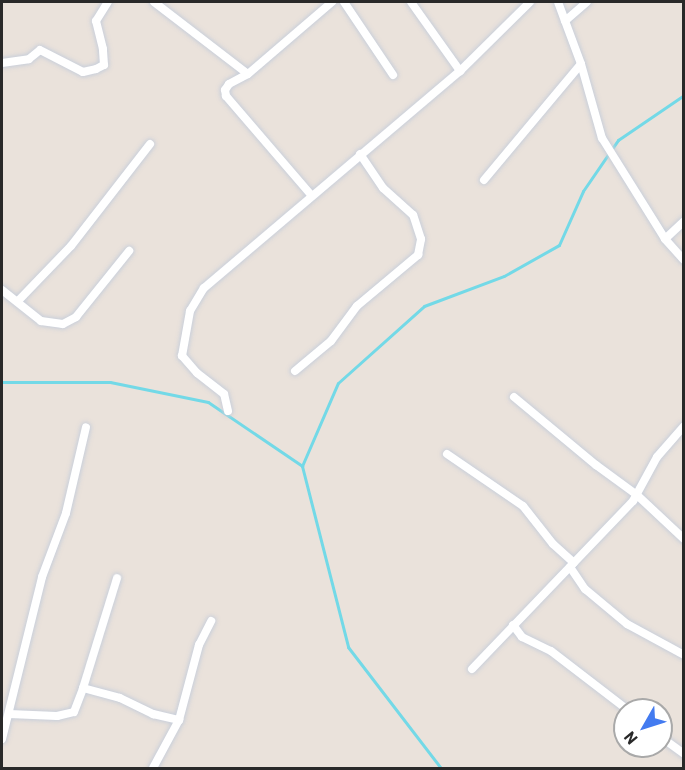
<!DOCTYPE html>
<html>
<head>
<meta charset="utf-8">
<style>
  body { margin:0 }
  #map { position:relative; width:685px; height:770px; overflow:hidden; background:#eae2db; font-family:Barlow,sans-serif }
  div>[style] { position:absolute }
  .stream>* { height:3px; margin:-1.5px; padding:0 1.5px; transform-origin:1.5px; border-radius:1.5px; background:#73d9e7 }
  .roads { filter:drop-shadow(0 0 2px #c9cfda) drop-shadow(0 0 2px #c9cfda) }
  .street>* { height:8px; margin:-4px; padding:0 4px; transform-origin:4px; border-radius:4px; background:#fff }
  span { translate:-50% -50%; white-space:nowrap; text-align:center; line-height:1.15; -webkit-text-stroke:4.5px #fff; paint-order:stroke }
  .frame { position:absolute; inset:0; border:3px solid #292929; pointer-events:none }
  .north { position:absolute; left:613px; top:698px; width:60px; height:60px; box-sizing:border-box; background:#fff; border:2px solid #a9a9a9; border-radius:50%; rotate:231deg; font-size:16px; font-weight:700; line-height:24px; text-align:center; color:#292929 }
  .north::after { content:''; display:block; margin:auto; width:21px; height:27px; background:#437bf0; clip-path:polygon(50% 0,100% 100%,50% 72%,0 100%) }
</style>
</head>
<body>
<div id="map">
  <div class="stream">
    <div style="left:2px;top:382px;width:108px"></div>
    <div style="left:110px;top:382px;width:100px;rotate:11.5deg"></div>
    <div style="left:208px;top:402px;width:114px;rotate:34.2deg"></div>
    <div style="left:302px;top:466px;width:187px;rotate:75.7deg"></div>
    <div style="left:348px;top:647px;width:153px;rotate:52.5deg"></div>
    <div style="left:302px;top:466px;width:90px;rotate:-66.6deg"></div>
    <div style="left:338px;top:383px;width:115px;rotate:-41.8deg"></div>
    <div style="left:424px;top:306px;width:85px;rotate:-20.6deg"></div>
    <div style="left:504px;top:276px;width:63px;rotate:-29.4deg"></div>
    <div style="left:559px;top:245px;width:59px;rotate:-66deg"></div>
    <div style="left:583px;top:191px;width:62px;rotate:-55.5deg"></div>
    <div style="left:618px;top:140px;width:80px;rotate:-34.3deg"></div>
  </div>
  <div class="roads">
    <div class="street">
      <div style="left:154px;top:2px;width:118px;rotate:37.5deg"></div>
      <div style="left:344px;top:2px;width:88px;rotate:56.1deg"></div>
      <div style="left:411px;top:2px;width:85px;rotate:54.6deg"></div>
      <div style="left:558px;top:2px;width:66px;rotate:69.6deg"></div>
      <div style="left:581px;top:64px;width:77px;rotate:74.2deg"></div>
      <div style="left:602px;top:138px;width:119px;rotate:58deg"></div>
      <div style="left:665px;top:239px;width:28px;rotate:48deg"></div>
      <div style="left:565px;top:21px;width:29px;rotate:-41deg"></div>
      <div style="left:2px;top:63px;width:27px;rotate:-8deg"></div>
      <div style="left:29px;top:59px;width:14px;rotate:-39deg"></div>
      <div style="left:40px;top:50px;width:48px;rotate:27.1deg"></div>
      <div style="left:83px;top:72px;width:13px;rotate:-13deg"></div>
      <div style="left:96px;top:69px;width:9px;rotate:-27deg"></div>
      <div style="left:104px;top:65px;width:16px;rotate:-94deg"></div>
      <div style="left:103px;top:49px;width:29px;rotate:-104deg"></div>
      <div style="left:96px;top:21px;width:22px;rotate:-58deg"></div>
      <div style="left:484px;top:180px;width:151px;rotate:-50.1deg"></div>
      <div style="left:312px;top:196px;width:132px;rotate:-130.7deg"></div>
      <div style="left:226px;top:96px;width:6px;rotate:-99deg"></div>
      <div style="left:225px;top:90px;width:7px;rotate:-56deg"></div>
      <div style="left:229px;top:84px;width:21px;rotate:-28deg"></div>
      <div style="left:248px;top:74px;width:111px;rotate:-40.6deg"></div>
      <div style="left:665px;top:239px;width:26px;rotate:-43deg"></div>
      <div style="left:2px;top:290px;width:50px;rotate:38.5deg"></div>
      <div style="left:41px;top:321px;width:22px;rotate:8deg"></div>
      <div style="left:63px;top:324px;width:15px;rotate:-28deg"></div>
      <div style="left:76px;top:317px;width:85px;rotate:-51.2deg"></div>
      <div style="left:18px;top:301px;width:76px;rotate:-46.1deg"></div>
      <div style="left:71px;top:246px;width:129px;rotate:-52.2deg"></div>
      <div style="left:295px;top:371px;width:47px;rotate:-39.8deg"></div>
      <div style="left:331px;top:341px;width:44px;rotate:-53.4deg"></div>
      <div style="left:357px;top:306px;width:80px;rotate:-39.9deg"></div>
      <div style="left:418px;top:255px;width:16px;rotate:-79deg"></div>
      <div style="left:421px;top:239px;width:25px;rotate:-108deg"></div>
      <div style="left:413px;top:215px;width:40px;rotate:-138deg"></div>
      <div style="left:383px;top:188px;width:41px;rotate:-124.1deg"></div>
      <div style="left:514px;top:397px;width:107px;rotate:39.7deg"></div>
      <div style="left:596px;top:465px;width:51px;rotate:36.2deg"></div>
      <div style="left:637px;top:495px;width:64px;rotate:43.1deg"></div>
      <div style="left:228px;top:411px;width:17px;rotate:-103deg"></div>
      <div style="left:224px;top:394px;width:34px;rotate:-142deg"></div>
      <div style="left:197px;top:373px;width:23px;rotate:-131deg"></div>
      <div style="left:182px;top:356px;width:46px;rotate:-79.9deg"></div>
      <div style="left:190px;top:311px;width:27px;rotate:-59deg"></div>
      <div style="left:204px;top:288px;width:336px;rotate:-40.3deg"></div>
      <div style="left:460px;top:71px;width:98px;rotate:-44.6deg"></div>
      <div style="left:447px;top:454px;width:92px;rotate:34.4deg"></div>
      <div style="left:523px;top:506px;width:48px;rotate:51.7deg"></div>
      <div style="left:553px;top:544px;width:28px;rotate:42deg"></div>
      <div style="left:570px;top:567px;width:27px;rotate:56deg"></div>
      <div style="left:585px;top:589px;width:55px;rotate:39.8deg"></div>
      <div style="left:627px;top:624px;width:65px;rotate:28.5deg"></div>
      <div style="left:513px;top:625px;width:15px;rotate:53deg"></div>
      <div style="left:522px;top:637px;width:32px;rotate:26deg"></div>
      <div style="left:551px;top:651px;width:97px;rotate:37.5deg"></div>
      <div style="left:472px;top:669px;width:233px;rotate:-46.2deg"></div>
      <div style="left:633px;top:501px;width:50px;rotate:-61.4deg"></div>
      <div style="left:657px;top:457px;width:41px;rotate:-48.9deg"></div>
      <div style="left:83px;top:688px;width:115px;rotate:-72.8deg"></div>
      <div style="left:9px;top:714px;width:48px;rotate:2.4deg"></div>
      <div style="left:57px;top:716px;width:17px;rotate:-13deg"></div>
      <div style="left:74px;top:712px;width:26px;rotate:-69deg"></div>
      <div style="left:83px;top:688px;width:38px;rotate:15deg"></div>
      <div style="left:120px;top:698px;width:37px;rotate:26deg"></div>
      <div style="left:153px;top:714px;width:27px;rotate:13deg"></div>
      <div style="left:179px;top:720px;width:78px;rotate:-75.1deg"></div>
      <div style="left:199px;top:645px;width:27px;rotate:-63deg"></div>
      <div style="left:661px;top:737px;width:29px;rotate:36deg"></div>
      <div style="left:2px;top:739px;width:167px;rotate:-76.1deg"></div>
      <div style="left:42px;top:577px;width:68px;rotate:-69.4deg"></div>
      <div style="left:66px;top:513px;width:88px;rotate:-76.9deg"></div>
      <div style="left:153px;top:768px;width:55px;rotate:-61.6deg"></div>
    </div>
  </div>
  <div class="frame"></div>
  <div class="north">N</div>
</div>
</body>
</html>
